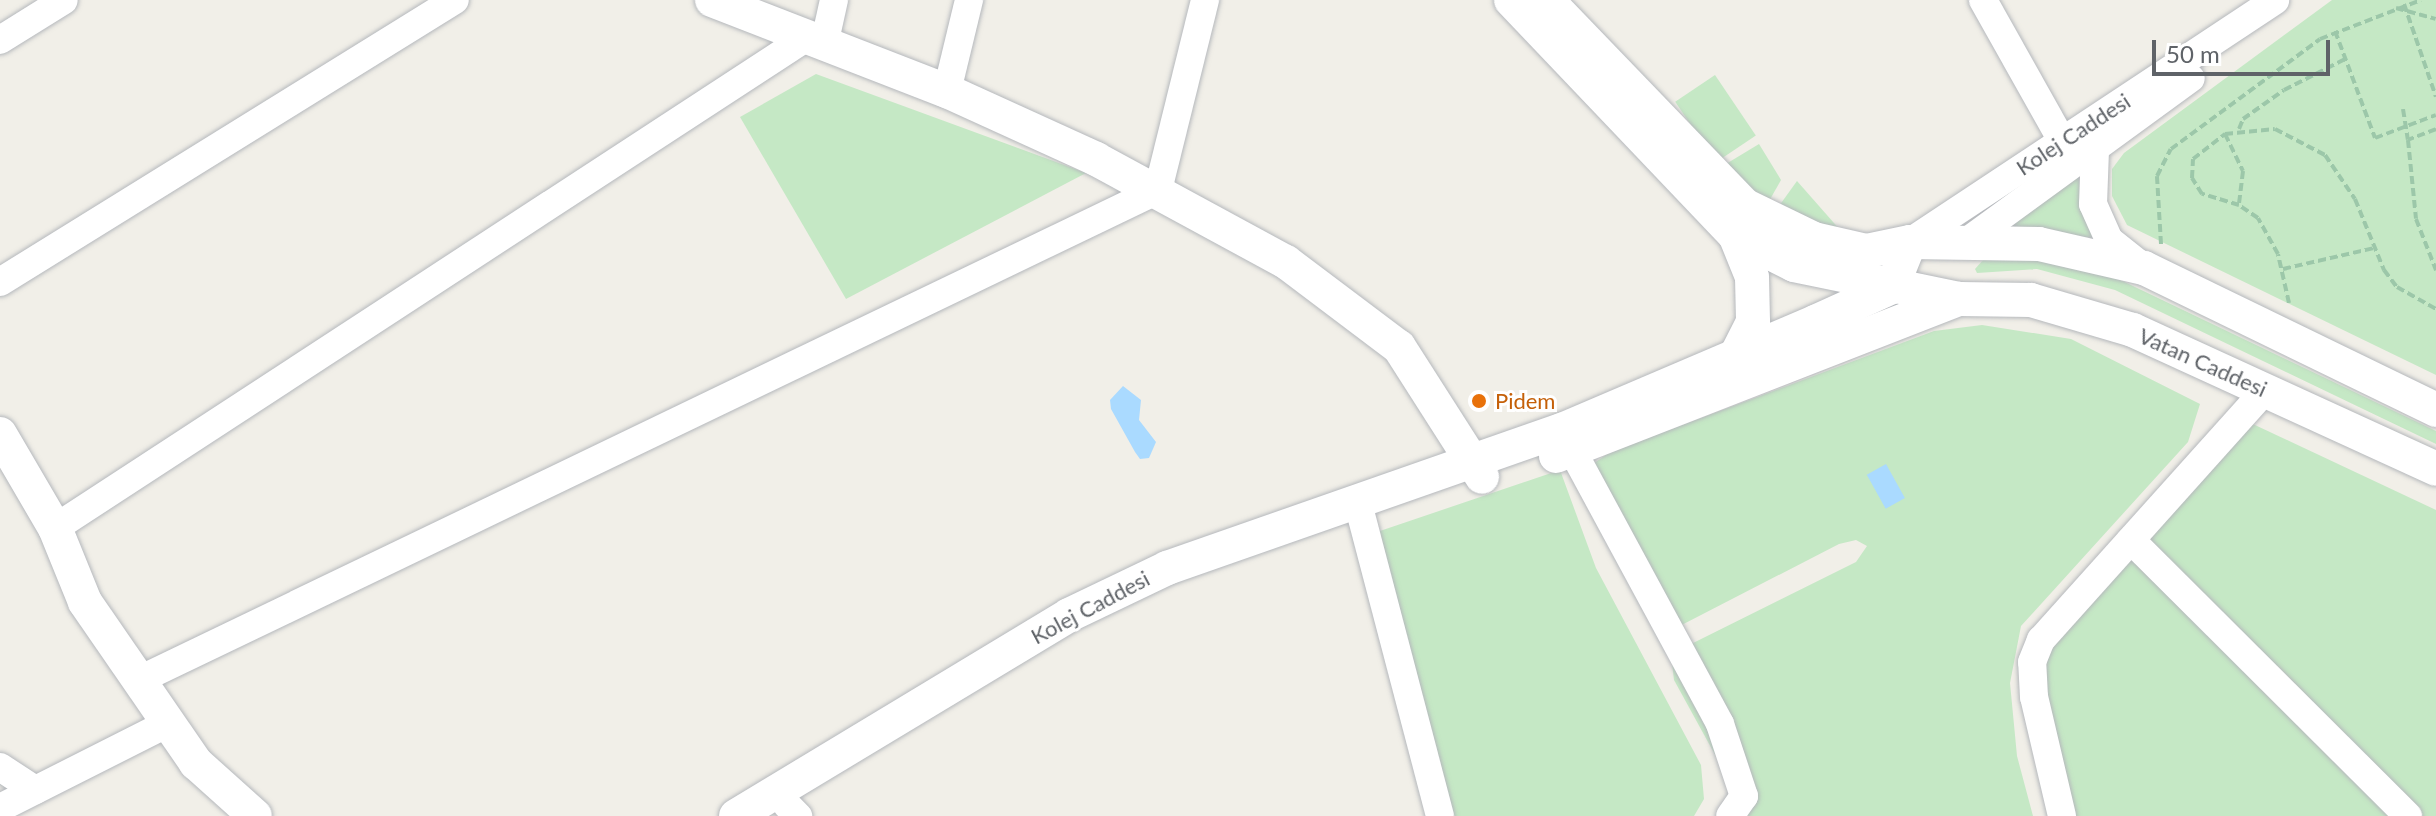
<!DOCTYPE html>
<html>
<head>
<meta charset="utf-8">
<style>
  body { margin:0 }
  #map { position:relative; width:2436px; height:816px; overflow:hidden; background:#f1efe8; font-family:Lato,sans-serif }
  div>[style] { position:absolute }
  .green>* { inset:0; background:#c5e8c5; transform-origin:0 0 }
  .water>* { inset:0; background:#aadaff; transform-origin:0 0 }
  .path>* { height:4px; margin-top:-2px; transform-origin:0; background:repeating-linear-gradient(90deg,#9cc7a9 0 8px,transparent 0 12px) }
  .roads { filter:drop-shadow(0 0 2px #b5b8bc) drop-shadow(0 0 2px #b5b8bc) }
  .minor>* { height:28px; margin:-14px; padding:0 14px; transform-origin:14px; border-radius:14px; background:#fff }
  .tertiary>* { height:34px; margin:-17px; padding:0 17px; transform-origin:17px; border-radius:17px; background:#fff }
  .dots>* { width:22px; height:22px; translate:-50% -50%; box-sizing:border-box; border:4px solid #fff; border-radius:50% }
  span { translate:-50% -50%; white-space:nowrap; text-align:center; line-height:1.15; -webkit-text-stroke:6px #fff; paint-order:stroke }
  .street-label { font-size:22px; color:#5f6368 }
  .food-label { font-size:22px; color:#c56008 }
  .left { translate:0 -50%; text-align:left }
  .scale { position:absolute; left:2152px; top:40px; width:178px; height:36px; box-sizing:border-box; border:4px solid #5f6368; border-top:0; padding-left:10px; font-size:24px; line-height:28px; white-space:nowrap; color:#5f6368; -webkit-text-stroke:6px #fff; paint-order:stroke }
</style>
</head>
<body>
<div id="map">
  <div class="green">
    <div style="clip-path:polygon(2332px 0,2436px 0,2436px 375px,2127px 225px,2112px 196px,2112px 169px,2124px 153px)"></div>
    <div style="clip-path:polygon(816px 74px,1086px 173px,846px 299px,740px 117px)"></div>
    <div style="left:1715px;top:75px;width:73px;height:48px;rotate:56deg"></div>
    <div style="clip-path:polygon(1759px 144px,1781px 180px,1768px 203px,1721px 167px)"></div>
    <div style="clip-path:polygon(2079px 172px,2081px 209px,2094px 238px,2002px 228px)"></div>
    <div style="clip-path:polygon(1797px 181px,1841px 231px,1834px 237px,1779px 206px)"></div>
    <div style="clip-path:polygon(2032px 259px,2110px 275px,2436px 431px,2436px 444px,2115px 290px,2037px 269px,1977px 273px,1975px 269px,1983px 260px)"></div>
    <div style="clip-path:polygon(1982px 325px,2071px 339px,2200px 404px,2188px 442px,2021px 626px,2010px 683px,2017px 756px,2033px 816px,1730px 816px,1736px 793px,1674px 680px,1671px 654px,1856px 562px,1867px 546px,1856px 540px,1839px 544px,1670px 631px,1583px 471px,1610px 452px,1934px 331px)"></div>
    <div style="clip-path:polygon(2240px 418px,2436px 510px,2436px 816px,2062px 816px,2041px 640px)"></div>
    <div style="clip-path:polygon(1560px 470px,1596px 568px,1701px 765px,1704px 799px,1694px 816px,1447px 816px,1377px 532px)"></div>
  </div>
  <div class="water">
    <div style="clip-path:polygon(1123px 386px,1141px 400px,1139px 420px,1156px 442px,1149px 458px,1140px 459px,1135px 452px,1111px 409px,1110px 400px)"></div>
    <div style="left:1886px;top:464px;width:39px;height:22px;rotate:61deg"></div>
  </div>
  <div class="path">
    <div style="left:2404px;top:4px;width:98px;rotate:71deg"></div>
    <div style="left:2396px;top:8px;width:41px;rotate:15.4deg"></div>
    <div style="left:2335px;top:31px;width:114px;rotate:69.5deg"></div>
    <div style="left:2375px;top:138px;width:65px;rotate:-20.7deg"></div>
    <div style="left:2403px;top:109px;width:31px;rotate:81deg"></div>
    <div style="left:2239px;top:129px;width:11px;rotate:-68deg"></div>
    <div style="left:2243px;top:119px;width:50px;rotate:-35.3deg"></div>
    <div style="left:2284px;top:90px;width:68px;rotate:-26.9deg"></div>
    <div style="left:2436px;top:129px;width:30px;rotate:159deg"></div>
    <div style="left:2408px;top:140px;width:79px;rotate:84.2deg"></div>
    <div style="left:2416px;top:219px;width:55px;rotate:68.6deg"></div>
    <div style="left:2225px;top:134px;width:41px;rotate:64.1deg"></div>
    <div style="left:2243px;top:171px;width:34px;rotate:97deg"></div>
    <div style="left:2161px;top:244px;width:68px;rotate:-93.4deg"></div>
    <div style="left:2157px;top:176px;width:30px;rotate:-63deg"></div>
    <div style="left:2171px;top:149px;width:185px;rotate:-36.4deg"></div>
    <div style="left:2320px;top:39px;width:108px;rotate:-21.1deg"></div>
    <div style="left:2283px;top:269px;width:93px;rotate:-13deg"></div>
    <div style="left:2289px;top:303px;width:50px;rotate:-102.7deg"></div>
    <div style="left:2278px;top:254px;width:41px;rotate:-119.1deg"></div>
    <div style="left:2258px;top:218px;width:23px;rotate:-146deg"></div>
    <div style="left:2239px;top:205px;width:39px;rotate:-163deg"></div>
    <div style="left:2202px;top:194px;width:19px;rotate:-122deg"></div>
    <div style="left:2192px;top:178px;width:19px;rotate:-87deg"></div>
    <div style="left:2193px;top:159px;width:41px;rotate:-38deg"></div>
    <div style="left:2225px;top:134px;width:50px;rotate:-5.7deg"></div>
    <div style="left:2275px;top:129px;width:56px;rotate:27.5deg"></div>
    <div style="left:2325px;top:155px;width:53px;rotate:55.7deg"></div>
    <div style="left:2355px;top:199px;width:77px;rotate:67.8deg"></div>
    <div style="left:2384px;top:270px;width:21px;rotate:53deg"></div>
    <div style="left:2397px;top:287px;width:45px;rotate:29.4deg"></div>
  </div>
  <div class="roads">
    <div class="minor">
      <div style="left:1983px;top:0;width:162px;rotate:60.7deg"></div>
      <div style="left:0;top:40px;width:75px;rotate:-32deg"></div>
      <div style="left:824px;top:45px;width:46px;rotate:-77.5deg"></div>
      <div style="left:947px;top:91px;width:94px;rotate:-76.4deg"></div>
      <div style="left:2095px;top:150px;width:54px;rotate:92.1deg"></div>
      <div style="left:2093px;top:204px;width:39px;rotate:66deg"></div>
      <div style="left:2109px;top:240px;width:43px;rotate:38.5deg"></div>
      <div style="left:1910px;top:242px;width:438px;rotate:-33.5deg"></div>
      <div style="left:1962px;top:245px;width:283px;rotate:-36.1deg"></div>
      <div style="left:0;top:282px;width:535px;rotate:-31.79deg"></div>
      <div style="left:1572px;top:450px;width:311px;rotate:61.6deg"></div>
      <div style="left:1720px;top:724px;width:76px;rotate:71.6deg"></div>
      <div style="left:1744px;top:796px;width:24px;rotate:125deg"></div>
      <div style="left:1360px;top:511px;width:315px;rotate:75.3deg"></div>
      <div style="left:55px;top:528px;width:894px;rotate:-33.14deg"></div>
      <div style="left:2131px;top:540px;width:391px;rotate:44.9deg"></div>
      <div style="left:139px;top:680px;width:1131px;rotate:-25.68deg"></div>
      <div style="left:1158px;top:190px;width:196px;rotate:-76.1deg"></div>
      <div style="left:0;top:767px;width:42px;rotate:33.3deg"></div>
      <div style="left:787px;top:805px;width:16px;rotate:45deg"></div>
      <div style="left:0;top:808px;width:188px;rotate:-26.8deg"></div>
      <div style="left:2062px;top:816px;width:122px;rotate:-103.2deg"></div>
      <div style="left:2034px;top:697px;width:35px;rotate:-93deg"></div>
      <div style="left:2032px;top:662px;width:24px;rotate:-68deg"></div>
      <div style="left:2041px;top:640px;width:336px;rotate:-48.1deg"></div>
    </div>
    <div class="tertiary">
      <div style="left:712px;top:0;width:252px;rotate:21.2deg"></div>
      <div style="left:947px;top:91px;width:164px;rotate:24.5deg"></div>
      <div style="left:1096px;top:159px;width:216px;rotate:28.5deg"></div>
      <div style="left:1286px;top:262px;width:141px;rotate:37deg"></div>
      <div style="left:1399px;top:347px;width:154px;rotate:57.4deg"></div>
      <div style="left:1511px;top:0;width:325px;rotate:46.4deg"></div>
      <div style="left:1735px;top:235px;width:66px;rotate:27deg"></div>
      <div style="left:1794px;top:265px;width:168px;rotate:11.6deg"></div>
      <div style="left:1959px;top:299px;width:72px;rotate:0.8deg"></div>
      <div style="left:2031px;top:300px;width:106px;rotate:16.4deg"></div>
      <div style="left:2133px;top:330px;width:333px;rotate:24.6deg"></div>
      <div style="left:1547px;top:0;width:284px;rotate:46.1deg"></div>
      <div style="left:1744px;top:205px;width:78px;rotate:25.9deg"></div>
      <div style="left:1814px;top:239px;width:54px;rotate:12.8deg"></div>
      <div style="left:1867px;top:251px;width:44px;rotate:-11.8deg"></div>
      <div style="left:1910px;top:242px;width:129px;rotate:0.9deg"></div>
      <div style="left:2039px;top:244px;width:108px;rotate:12.9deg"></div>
      <div style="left:2144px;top:268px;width:325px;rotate:25.9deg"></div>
      <div style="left:1735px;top:235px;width:45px;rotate:68deg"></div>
      <div style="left:1752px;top:277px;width:45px;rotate:88.7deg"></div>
      <div style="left:1753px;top:322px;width:38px;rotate:117deg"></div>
      <div style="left:0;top:434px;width:109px;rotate:59.7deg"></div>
      <div style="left:55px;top:528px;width:80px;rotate:67.9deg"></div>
      <div style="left:85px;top:602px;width:196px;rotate:55.4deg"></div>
      <div style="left:196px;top:763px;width:79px;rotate:41.9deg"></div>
      <div style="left:1556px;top:456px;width:433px;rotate:-21.3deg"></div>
      <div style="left:736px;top:816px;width:389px;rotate:-31.1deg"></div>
      <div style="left:1069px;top:615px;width:109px;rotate:-25.6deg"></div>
      <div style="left:1167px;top:568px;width:418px;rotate:-19.3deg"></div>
      <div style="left:1562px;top:430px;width:275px;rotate:-23.1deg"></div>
      <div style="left:1815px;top:322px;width:85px;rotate:-24.4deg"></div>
      <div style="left:1892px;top:287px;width:48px;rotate:-68.2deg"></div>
    </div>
  </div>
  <div class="dots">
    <div style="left:1479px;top:401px;background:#e8710a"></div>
  </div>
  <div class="street-label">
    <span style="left:2073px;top:134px;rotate:-33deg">Kolej Caddesi</span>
    <span style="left:2203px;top:362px;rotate:24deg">Vatan Caddesi</span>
    <span style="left:1090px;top:607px;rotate:-28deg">Kolej Caddesi</span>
  </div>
  <div class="food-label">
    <span class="left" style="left:1495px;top:401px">Pidem</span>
  </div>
  <div class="scale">50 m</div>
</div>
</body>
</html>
